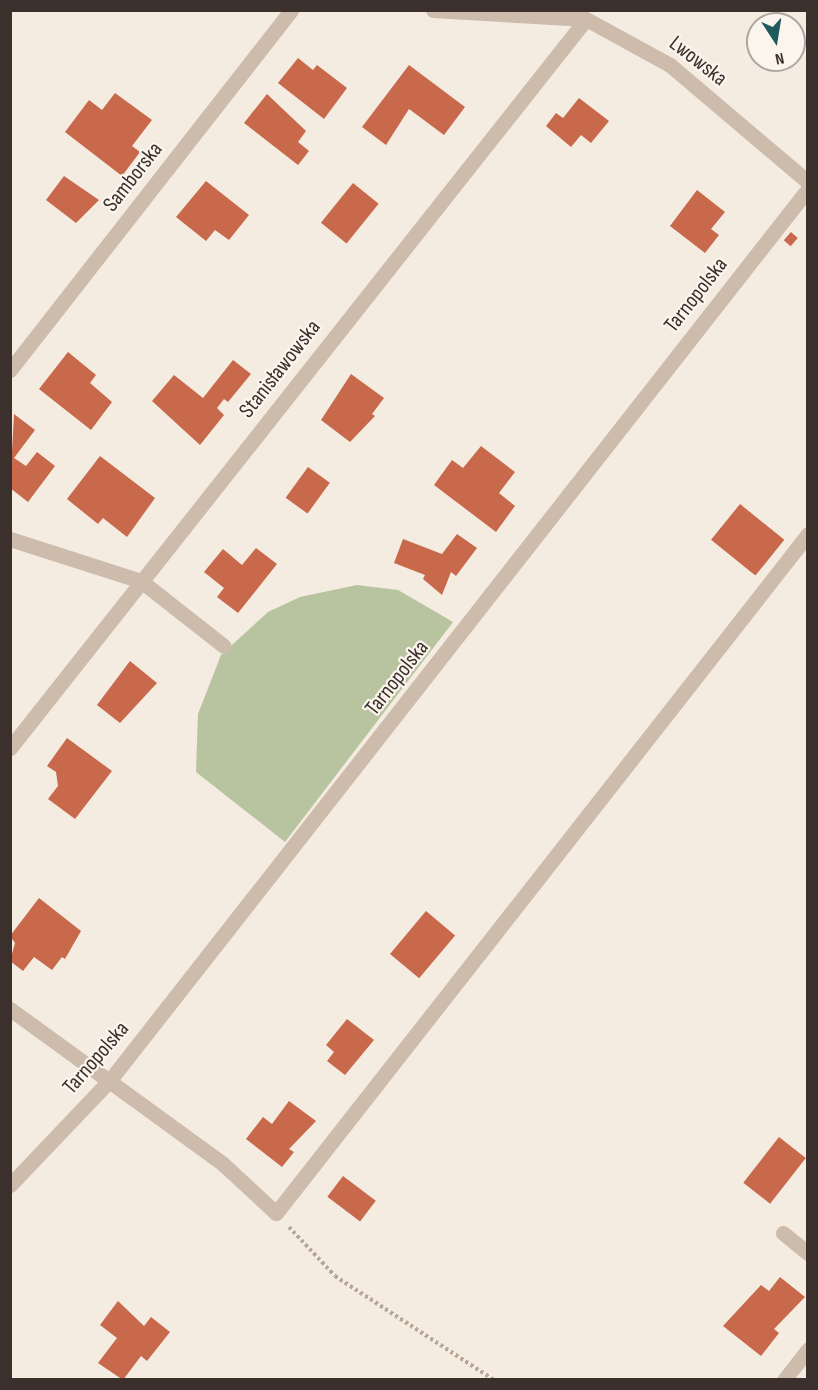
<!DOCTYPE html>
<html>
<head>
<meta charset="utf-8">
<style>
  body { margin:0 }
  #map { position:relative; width:818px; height:1390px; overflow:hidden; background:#f4ebe1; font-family:"Sofia Sans Condensed",sans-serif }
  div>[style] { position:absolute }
  .green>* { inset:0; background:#b8c4a0 }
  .building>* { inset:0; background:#c8694b; transform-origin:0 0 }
  .path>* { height:4px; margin-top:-2px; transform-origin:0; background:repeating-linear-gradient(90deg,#b9a596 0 3px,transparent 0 6px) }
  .street>* { height:15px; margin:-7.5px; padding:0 7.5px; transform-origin:7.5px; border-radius:7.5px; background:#cdbbac }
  span { translate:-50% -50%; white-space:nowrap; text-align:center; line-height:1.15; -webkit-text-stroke:4.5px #fbf5ee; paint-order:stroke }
  .street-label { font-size:22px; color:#3b302b }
  .frame { position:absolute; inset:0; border:12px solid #3b302b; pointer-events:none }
  .north { position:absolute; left:746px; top:12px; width:60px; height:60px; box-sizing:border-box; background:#fbf5ee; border:2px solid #aea6a0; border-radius:50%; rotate:168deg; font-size:16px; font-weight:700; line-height:24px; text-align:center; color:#3b302b }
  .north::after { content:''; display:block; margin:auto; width:21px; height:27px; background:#1f5a5e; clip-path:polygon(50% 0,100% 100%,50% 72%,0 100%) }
</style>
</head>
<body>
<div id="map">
  <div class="green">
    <div style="clip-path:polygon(357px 585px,398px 590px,453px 622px,285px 842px,196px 772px,198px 714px,221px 655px,268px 612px,300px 597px)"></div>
  </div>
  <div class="building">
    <div style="clip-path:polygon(298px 58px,313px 70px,317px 65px,347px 88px,324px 119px,278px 83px)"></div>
    <div style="clip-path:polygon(409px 65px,465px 107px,444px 135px,409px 109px,386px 145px,362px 127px)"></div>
    <div style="clip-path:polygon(115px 93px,152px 120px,132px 146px,140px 152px,122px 176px,65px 132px,89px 100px,102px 110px)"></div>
    <div style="clip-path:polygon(267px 94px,306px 131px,298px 142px,309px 151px,298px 165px,244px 123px)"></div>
    <div style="clip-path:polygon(579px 98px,609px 121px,591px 143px,581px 135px,571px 147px,546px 126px,556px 113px,563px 118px)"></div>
    <div style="clip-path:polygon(64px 176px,99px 200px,76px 223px,46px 200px)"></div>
    <div style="clip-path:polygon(206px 181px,249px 215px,229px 240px,215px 230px,206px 241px,176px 217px)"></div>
    <div style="left:353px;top:183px;width:33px;height:51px;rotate:39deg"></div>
    <div style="clip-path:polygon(697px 190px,725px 212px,711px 229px,719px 235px,705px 253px,670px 226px)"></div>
    <div style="left:791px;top:232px;width:9px;height:11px;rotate:41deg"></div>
    <div style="clip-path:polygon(68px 352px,96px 375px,90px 383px,112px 402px,91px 430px,39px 389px)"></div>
    <div style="clip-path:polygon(233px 360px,251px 374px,228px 402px,224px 399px,217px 408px,224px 415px,200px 445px,152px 401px,174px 375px,203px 398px)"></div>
    <div style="clip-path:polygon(351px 374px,384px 398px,372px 414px,375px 416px,350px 442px,321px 420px)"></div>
    <div style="clip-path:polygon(14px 414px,35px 430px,14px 458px,26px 466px,37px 452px,55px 466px,28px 502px,10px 488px)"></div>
    <div style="clip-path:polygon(481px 446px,515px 472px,499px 493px,515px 506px,496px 532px,434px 485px,452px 460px,463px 468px)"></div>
    <div style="clip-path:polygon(100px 456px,155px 498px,127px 537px,103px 518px,98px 524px,67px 499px)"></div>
    <div style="left:308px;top:467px;width:27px;height:38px;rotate:36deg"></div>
    <div style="left:740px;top:504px;width:57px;height:46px;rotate:39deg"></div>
    <div style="clip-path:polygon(457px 534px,477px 548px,456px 576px,451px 572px,442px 595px,423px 579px,425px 575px,394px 563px,403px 539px,442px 554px)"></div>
    <div style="clip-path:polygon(256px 548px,277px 564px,238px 613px,217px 597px,224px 588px,204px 572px,223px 549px,242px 565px)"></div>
    <div style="clip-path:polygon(130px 661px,157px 683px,120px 723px,97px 705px)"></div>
    <div style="clip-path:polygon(67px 738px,112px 771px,75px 819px,48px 799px,58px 786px,56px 772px,47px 766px)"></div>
    <div style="clip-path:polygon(39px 898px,81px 931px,65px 959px,62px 957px,52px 970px,34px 957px,23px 971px,10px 961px,15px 943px,10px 936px)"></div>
    <div style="left:426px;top:911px;width:38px;height:56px;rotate:40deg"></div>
    <div style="clip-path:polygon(347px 1019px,374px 1040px,345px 1075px,327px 1061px,334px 1052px,326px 1045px)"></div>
    <div style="clip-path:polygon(289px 1101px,316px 1121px,289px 1149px,294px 1152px,282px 1167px,246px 1139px,263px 1117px,272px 1124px)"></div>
    <div style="left:779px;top:1137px;width:34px;height:58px;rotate:38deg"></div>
    <div style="left:343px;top:1176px;width:41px;height:26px;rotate:37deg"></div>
    <div style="clip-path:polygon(780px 1277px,805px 1297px,774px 1329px,779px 1333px,761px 1356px,723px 1326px,761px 1285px,769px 1291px)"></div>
    <div style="clip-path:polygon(118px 1301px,144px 1326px,151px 1317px,170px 1332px,147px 1361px,141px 1356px,123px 1380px,98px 1363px,117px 1338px,100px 1325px)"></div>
  </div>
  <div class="path">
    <div style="left:289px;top:1227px;width:67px;rotate:46.8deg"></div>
    <div style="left:335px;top:1276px;width:190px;rotate:33.2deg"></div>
  </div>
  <div class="street">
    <div style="left:433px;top:10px;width:153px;rotate:3.4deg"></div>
    <div style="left:586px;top:19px;width:96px;rotate:28.7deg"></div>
    <div style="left:670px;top:65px;width:181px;rotate:40.3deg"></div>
    <div style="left:10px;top:370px;width:457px;rotate:-52deg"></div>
    <div style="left:10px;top:539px;width:138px;rotate:17.8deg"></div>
    <div style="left:141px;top:581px;width:105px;rotate:38.1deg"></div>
    <div style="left:10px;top:748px;width:929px;rotate:-51.69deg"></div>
    <div style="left:10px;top:1009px;width:263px;rotate:36deg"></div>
    <div style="left:223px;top:1164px;width:72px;rotate:42.8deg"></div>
    <div style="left:276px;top:1213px;width:863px;rotate:-51.92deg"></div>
    <div style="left:10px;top:1185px;width:145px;rotate:-46.4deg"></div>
    <div style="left:110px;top:1080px;width:1132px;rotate:-51.93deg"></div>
    <div style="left:783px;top:1233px;width:32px;rotate:39deg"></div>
    <div style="left:784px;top:1380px;width:39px;rotate:-52deg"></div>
  </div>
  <div class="street-label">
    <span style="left:698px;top:61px;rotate:38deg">Lwowska</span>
    <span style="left:133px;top:177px;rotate:-52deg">Samborska</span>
    <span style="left:696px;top:295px;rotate:-52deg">Tarnopolska</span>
    <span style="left:280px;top:369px;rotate:-52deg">Stanisławowska</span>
    <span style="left:397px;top:678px;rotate:-52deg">Tarnopolska</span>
    <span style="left:96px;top:1058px;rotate:-49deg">Tarnopolska</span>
  </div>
  <div class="frame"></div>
  <div class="north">N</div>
</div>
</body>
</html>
